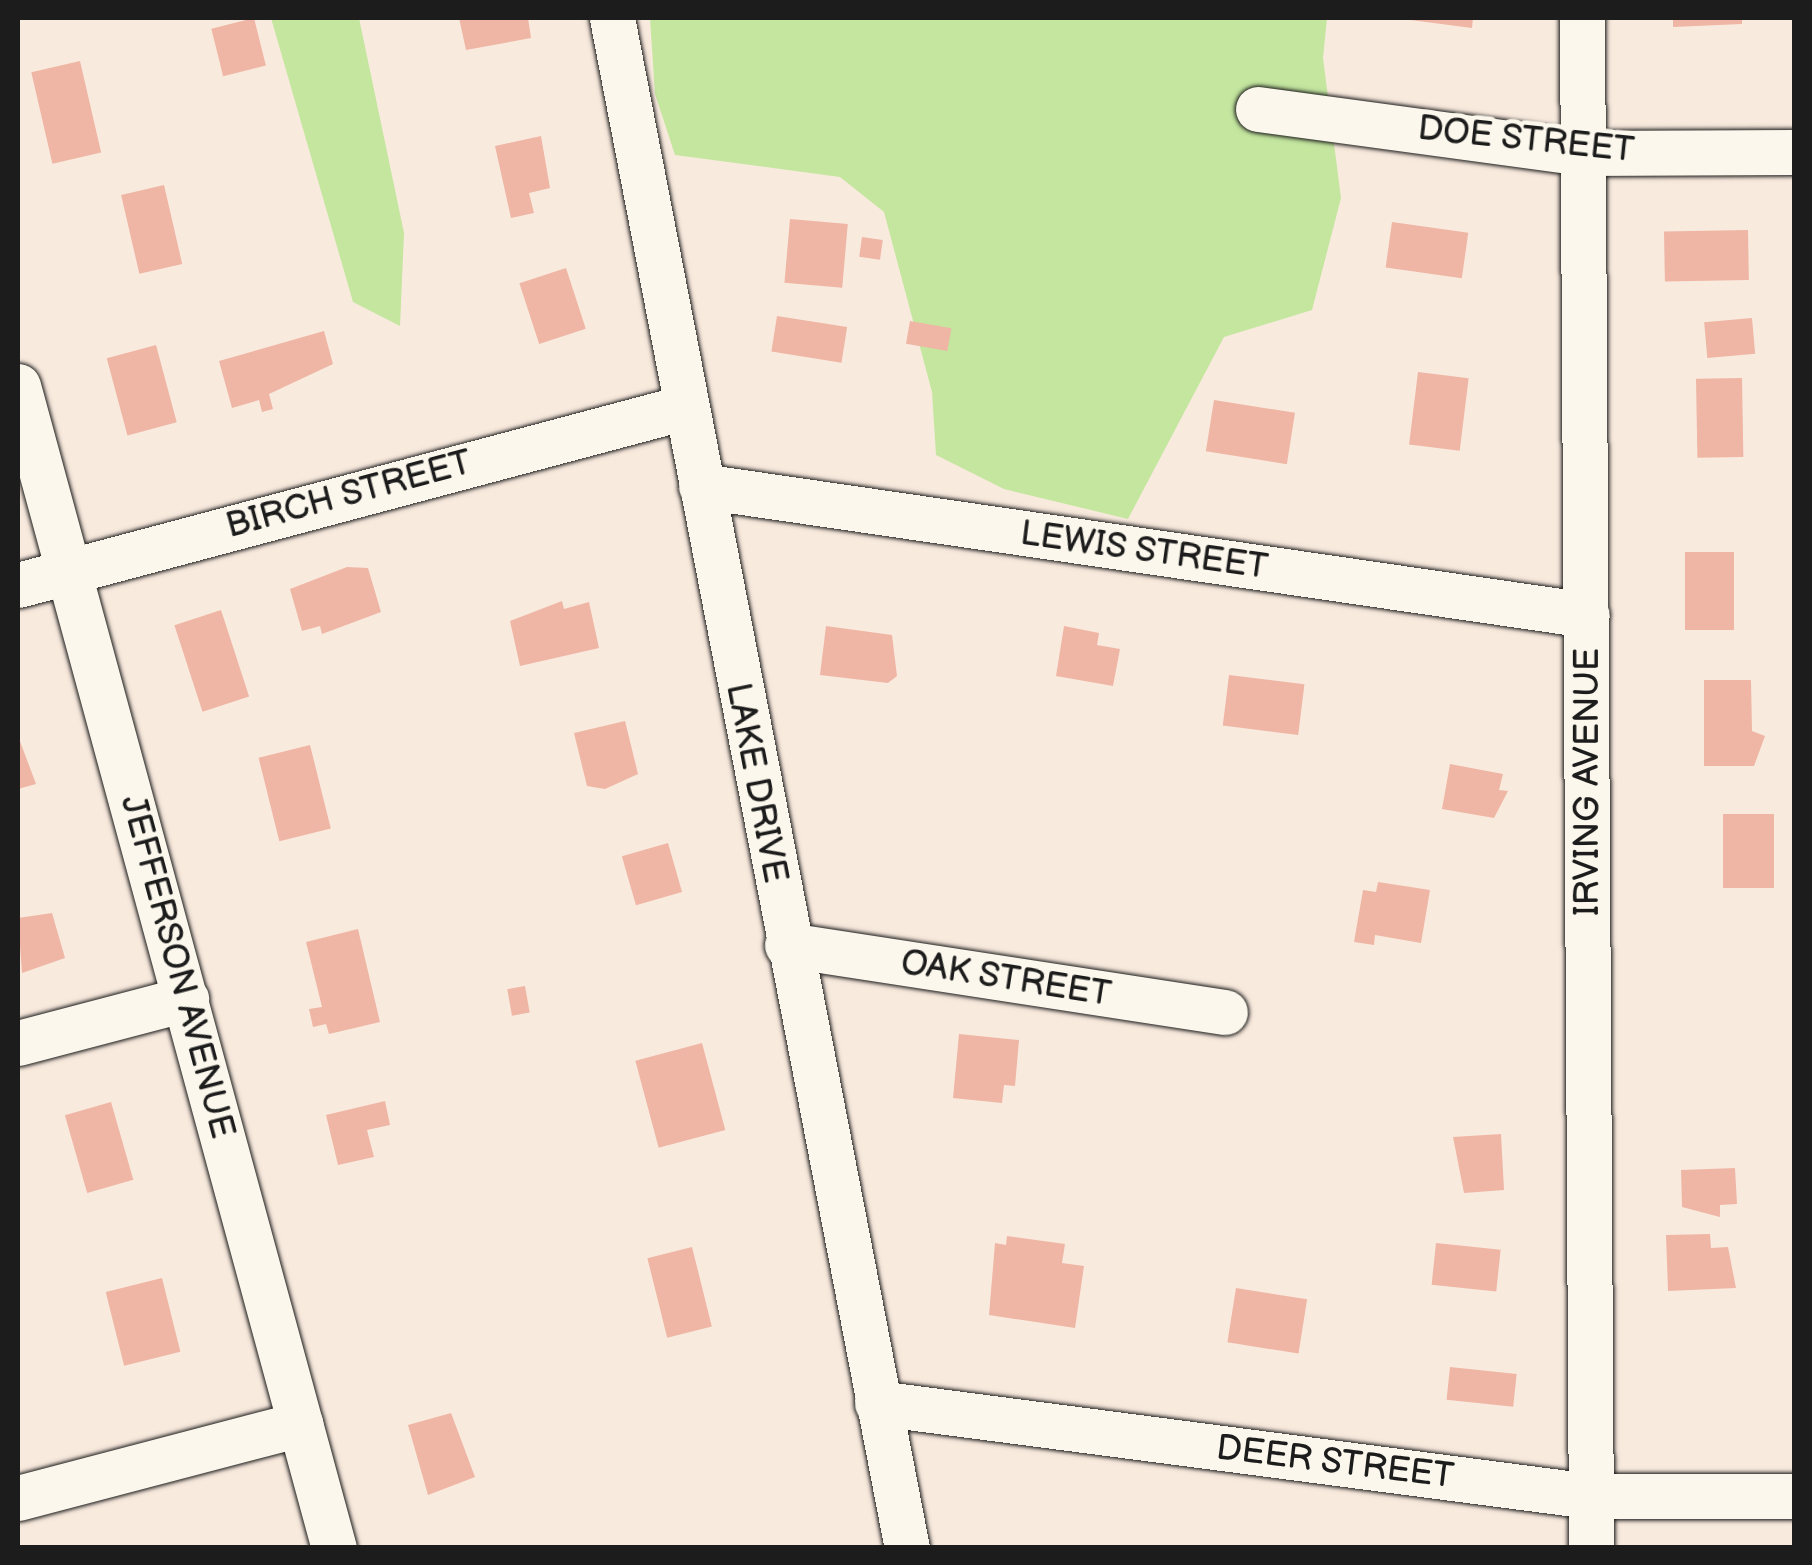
<!DOCTYPE html>
<html>
<head>
<meta charset="utf-8">
<style>
  body { margin:0 }
  #map { position:relative; width:1812px; height:1565px; overflow:hidden; background:#f9eade; font-family:"Balsamiq Sans",sans-serif }
  div>[style] { position:absolute }
  .green>* { inset:0; background:#c4e69f }
  .building>* { inset:0; background:#efb6a5; transform-origin:0 0 }
  .roads { filter:drop-shadow(0 0 2px #1c1c1c) drop-shadow(0 0 2px #1c1c1c) }
  .minor>* { height:45px; margin:-22.5px; padding:0 22.5px; transform-origin:22.5px; border-radius:22.5px; background:#fbf7ec }
  span { translate:-50% -50%; white-space:nowrap; text-align:center; line-height:1.15; -webkit-text-stroke:9px #fbf7ec; paint-order:stroke }
  .street-label { font-size:35px; color:#1c1c1c }
  .frame { position:absolute; inset:0; border:20px solid #1c1c1c; pointer-events:none }
</style>
</head>
<body>
<div id="map">
  <div class="green">
    <div style="clip-path:polygon(271px 18px,359px 18px,404px 233px,400px 326px,353px 302px)"></div>
    <div style="clip-path:polygon(650px 18px,1327px 18px,1323px 58px,1341px 198px,1312px 310px,1224px 337px,1128px 519px,1004px 489px,936px 455px,932px 392px,884px 212px,840px 177px,675px 155px,655px 94px)"></div>
  </div>
  <div class="building">
    <div style="left:254px;top:18px;width:49px;height:44px;rotate:76deg"></div>
    <div style="clip-path:polygon(459px 18px,528px 18px,531px 38px,466px 50px)"></div>
    <div style="clip-path:polygon(1395px 18px,1473px 18px,1472px 28px)"></div>
    <div style="clip-path:polygon(1673px 18px,1742px 18px,1742px 24px,1673px 27px)"></div>
    <div style="left:80px;top:61px;width:94px;height:50px;rotate:77deg"></div>
    <div style="clip-path:polygon(541px 136px,550px 188px,529px 193px,534px 213px,511px 218px,495px 146px)"></div>
    <div style="left:164px;top:185px;width:81px;height:44px;rotate:77deg"></div>
    <div style="left:790px;top:219px;width:58px;height:64px;rotate:5deg"></div>
    <div style="left:1392px;top:222px;width:77px;height:46px;rotate:8deg"></div>
    <div style="left:1748px;top:230px;width:50px;height:84px;rotate:89deg"></div>
    <div style="left:862px;top:237px;width:21px;height:20px;rotate:8deg"></div>
    <div style="left:566px;top:268px;width:64px;height:49px;rotate:72deg"></div>
    <div style="left:777px;top:316px;width:71px;height:36px;rotate:9deg"></div>
    <div style="left:1752px;top:318px;width:36px;height:48px;rotate:85deg"></div>
    <div style="left:910px;top:321px;width:42px;height:23px;rotate:10deg"></div>
    <div style="clip-path:polygon(324px 331px,333px 364px,269px 394px,273px 409px,262px 412px,259px 400px,232px 408px,219px 361px)"></div>
    <div style="left:156px;top:345px;width:80px;height:51px;rotate:75deg"></div>
    <div style="left:1418px;top:372px;width:51px;height:73px;rotate:7deg"></div>
    <div style="left:1742px;top:378px;width:79px;height:46px;rotate:89deg"></div>
    <div style="left:1214px;top:400px;width:82px;height:52px;rotate:9deg"></div>
    <div style="left:1685px;top:552px;width:49px;height:78px"></div>
    <div style="clip-path:polygon(347px 567px,368px 568px,381px 612px,322px 634px,320px 626px,302px 631px,290px 589px)"></div>
    <div style="clip-path:polygon(562px 601px,564px 609px,589px 602px,599px 648px,520px 666px,510px 621px)"></div>
    <div style="left:221px;top:610px;width:91px;height:49px;rotate:72deg"></div>
    <div style="clip-path:polygon(826px 626px,892px 635px,897px 676px,888px 683px,820px 675px)"></div>
    <div style="clip-path:polygon(1064px 626px,1099px 633px,1097px 645px,1120px 649px,1113px 686px,1056px 676px)"></div>
    <div style="left:1229px;top:675px;width:76px;height:51px;rotate:7deg"></div>
    <div style="clip-path:polygon(1704px 680px,1751px 680px,1752px 731px,1765px 736px,1754px 766px,1704px 766px)"></div>
    <div style="clip-path:polygon(625px 721px,638px 774px,605px 789px,587px 786px,574px 733px)"></div>
    <div style="clip-path:polygon(18px 736px,36px 784px,18px 789px)"></div>
    <div style="left:310px;top:745px;width:86px;height:53px;rotate:76deg"></div>
    <div style="clip-path:polygon(1450px 764px,1503px 774px,1499px 790px,1508px 791px,1494px 818px,1442px 809px)"></div>
    <div style="left:1723px;top:814px;width:51px;height:74px"></div>
    <div style="left:668px;top:843px;width:51px;height:48px;rotate:74deg"></div>
    <div style="clip-path:polygon(1378px 882px,1430px 890px,1421px 943px,1375px 935px,1374px 945px,1354px 942px,1363px 890px,1376px 892px)"></div>
    <div style="clip-path:polygon(52px 913px,65px 958px,22px 973px,18px 918px)"></div>
    <div style="clip-path:polygon(358px 929px,380px 1022px,329px 1034px,326px 1024px,313px 1027px,309px 1009px,322px 1007px,306px 942px)"></div>
    <div style="left:525px;top:986px;width:27px;height:18px;rotate:80deg"></div>
    <div style="clip-path:polygon(959px 1034px,1019px 1040px,1015px 1086px,1004px 1085px,1002px 1103px,953px 1098px)"></div>
    <div style="left:702px;top:1043px;width:90px;height:69px;rotate:75deg"></div>
    <div style="clip-path:polygon(385px 1101px,390px 1125px,367px 1130px,374px 1157px,338px 1165px,326px 1115px)"></div>
    <div style="left:111px;top:1102px;width:81px;height:48px;rotate:74deg"></div>
    <div style="clip-path:polygon(1501px 1134px,1504px 1190px,1464px 1193px,1453px 1137px)"></div>
    <div style="clip-path:polygon(1735px 1168px,1737px 1204px,1720px 1205px,1720px 1217px,1682px 1207px,1681px 1170px)"></div>
    <div style="clip-path:polygon(1710px 1234px,1711px 1248px,1728px 1247px,1736px 1288px,1668px 1291px,1666px 1235px)"></div>
    <div style="clip-path:polygon(1007px 1236px,1065px 1244px,1062px 1263px,1084px 1266px,1075px 1328px,989px 1315px,995px 1243px,1006px 1245px)"></div>
    <div style="left:1436px;top:1243px;width:65px;height:42px;rotate:6deg"></div>
    <div style="left:692px;top:1247px;width:82px;height:46px;rotate:76deg"></div>
    <div style="left:162px;top:1278px;width:76px;height:58px;rotate:76deg"></div>
    <div style="left:1236px;top:1288px;width:72px;height:55px;rotate:9deg"></div>
    <div style="left:1450px;top:1367px;width:67px;height:33px;rotate:6deg"></div>
    <div style="clip-path:polygon(451px 1413px,475px 1477px,428px 1495px,408px 1425px)"></div>
  </div>
  <div class="roads">
    <div class="minor">
      <div style="left:612px;top:18px;width:1558px;rotate:79.09deg"></div>
      <div style="left:1582px;top:18px;width:1530px;rotate:89.66deg"></div>
      <div style="left:1258px;top:109px;width:328px;rotate:7.7deg"></div>
      <div style="left:1583px;top:153px;width:211px;rotate:-0.3deg"></div>
      <div style="left:18px;top:386px;width:1204px;rotate:74.79deg"></div>
      <div style="left:701px;top:486px;width:895px;rotate:8.28deg"></div>
      <div style="left:18px;top:585px;width:687px;rotate:-14.93deg"></div>
      <div style="left:787px;top:945px;width:443px;rotate:8.7deg"></div>
      <div style="left:18px;top:1043px;width:174px;rotate:-14.7deg"></div>
      <div style="left:877px;top:1403px;width:719px;rotate:7.43deg"></div>
      <div style="left:1590px;top:1496px;width:204px"></div>
      <div style="left:18px;top:1498px;width:292px;rotate:-14.7deg"></div>
    </div>
  </div>
  <div class="street-label">
    <span style="left:1526px;top:140px;rotate:6deg">DOE STREET</span>
    <span style="left:349px;top:495px;rotate:-15deg">BIRCH STREET</span>
    <span style="left:1144px;top:551px;rotate:8deg">LEWIS STREET</span>
    <span style="left:1588px;top:782px;rotate:-90deg">IRVING AVENUE</span>
    <span style="left:756px;top:783px;rotate:79deg">LAKE DRIVE</span>
    <span style="left:177px;top:967px;rotate:75deg">JEFFERSON AVENUE</span>
    <span style="left:1006px;top:979px;rotate:9deg">OAK STREET</span>
    <span style="left:1335px;top:1463px;rotate:7deg">DEER STREET</span>
  </div>
  <div class="frame"></div>
</div>
</body>
</html>
